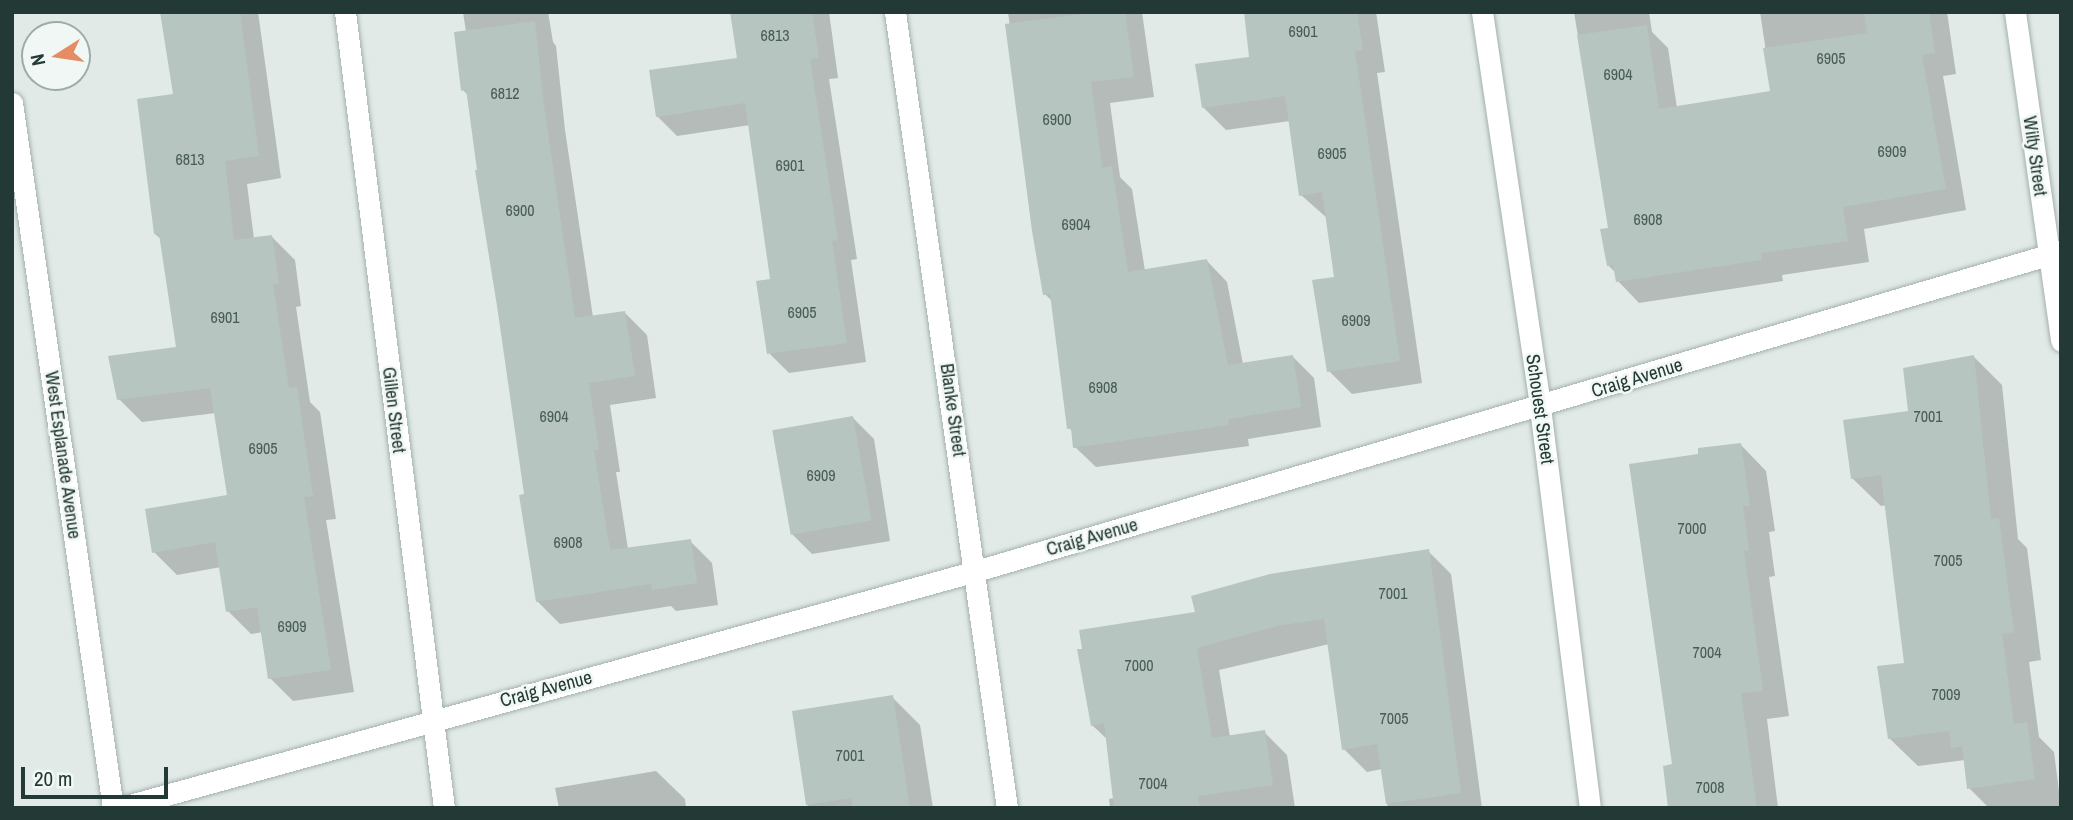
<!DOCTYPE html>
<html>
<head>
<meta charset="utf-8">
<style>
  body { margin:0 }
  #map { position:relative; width:2073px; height:820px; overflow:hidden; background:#e1eae7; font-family:"Archivo Narrow",sans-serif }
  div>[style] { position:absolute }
  .shadow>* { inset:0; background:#0003 }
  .building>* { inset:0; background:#b7c5c0; transform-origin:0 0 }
  .roads { filter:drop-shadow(0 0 2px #a4b1ae) drop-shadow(0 0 2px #a4b1ae) }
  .minor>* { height:21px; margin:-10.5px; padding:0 10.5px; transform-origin:10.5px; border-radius:10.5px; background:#fff }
  .secondary>* { height:21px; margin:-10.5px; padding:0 10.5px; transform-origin:10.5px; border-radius:10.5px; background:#fff }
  span { translate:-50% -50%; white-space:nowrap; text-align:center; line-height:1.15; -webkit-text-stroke:5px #f1f7f4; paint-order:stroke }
  .number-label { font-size:16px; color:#485c58 }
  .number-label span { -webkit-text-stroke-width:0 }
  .street-label { font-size:19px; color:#233935 }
  .frame { position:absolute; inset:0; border:14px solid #233935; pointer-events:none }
  .north { position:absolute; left:21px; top:21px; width:70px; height:70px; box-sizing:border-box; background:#f1f7f4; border:2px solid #9faba8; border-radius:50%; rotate:258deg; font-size:19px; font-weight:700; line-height:28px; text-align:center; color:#233935 }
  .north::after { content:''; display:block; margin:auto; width:24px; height:32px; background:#e58c64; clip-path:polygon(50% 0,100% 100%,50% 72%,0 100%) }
  .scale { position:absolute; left:21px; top:767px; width:147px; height:32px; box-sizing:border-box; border:4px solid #233935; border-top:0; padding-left:9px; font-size:21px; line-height:24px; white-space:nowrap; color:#233935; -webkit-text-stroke:5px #f1f7f4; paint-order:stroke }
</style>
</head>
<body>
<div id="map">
  <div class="shadow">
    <div style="clip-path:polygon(162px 12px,258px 12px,281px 178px,247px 184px,254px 239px,271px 236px,295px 260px,301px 306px,296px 307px,310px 402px,320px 412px,336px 519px,326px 520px,354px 692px,293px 701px,270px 678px,263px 632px,251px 634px,228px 611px,221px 567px,177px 575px,154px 552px,229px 496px,216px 413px,142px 422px,119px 399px,178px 348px,162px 240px,155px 234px,175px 96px)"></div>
    <div style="clip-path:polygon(463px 12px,548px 12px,553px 42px,556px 46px,565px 130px,593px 317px,625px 313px,647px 335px,656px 398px,610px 405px,620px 472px,616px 472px,628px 549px,690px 541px,712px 563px,718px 605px,676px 611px,671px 606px,560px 624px,537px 601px,526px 496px,469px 96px,463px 90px,466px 32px)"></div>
    <div style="clip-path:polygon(732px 12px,829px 12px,838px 78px,829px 79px,857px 259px,851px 260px,866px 362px,789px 373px,769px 353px,772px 280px,750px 125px,677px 136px,657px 116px,739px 59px)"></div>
    <div style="clip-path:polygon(1008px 12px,1142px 12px,1154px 97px,1110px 103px,1120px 177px,1132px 189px,1145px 271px,1207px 261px,1227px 282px,1243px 364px,1293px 357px,1314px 378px,1321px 427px,1248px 439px,1249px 446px,1096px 467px,1075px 447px,1073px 432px,1069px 428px,1052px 301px,1045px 294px)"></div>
    <div style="clip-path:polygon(1246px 12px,1376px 12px,1385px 72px,1377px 73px,1422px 383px,1352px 394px,1329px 371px,1336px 278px,1327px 218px,1301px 195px,1290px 121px,1226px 130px,1203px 107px,1251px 59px)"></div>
    <div style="clip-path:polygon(1574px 12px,1649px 12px,1652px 32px,1668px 48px,1677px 108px,1772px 92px,1760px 12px,1947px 12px,1956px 74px,1943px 76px,1966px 210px,1864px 229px,1869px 262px,1782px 275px,1783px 281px,1639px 303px,1618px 281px,1616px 273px,1608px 265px,1610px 230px)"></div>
    <div style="clip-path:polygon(1974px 357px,2002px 385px,2018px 539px,2027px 548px,2041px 660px,2029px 662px,2039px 737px,2054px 752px,2061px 807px,1989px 808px,1969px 788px,1965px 760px,1918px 766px,1889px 738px,1906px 664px,1887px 505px,1881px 506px,1852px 478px,1910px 413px)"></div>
    <div style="clip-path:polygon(853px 418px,874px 439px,890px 541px,812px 554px,791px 533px)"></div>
    <div style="clip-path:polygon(1740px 444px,1766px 471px,1775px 531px,1769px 532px,1775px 576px,1769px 577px,1789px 716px,1767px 719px,1778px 808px,1670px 808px,1700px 455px)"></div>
    <div style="clip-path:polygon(1428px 551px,1451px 574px,1482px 808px,1388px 808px,1382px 769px,1367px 772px,1344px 749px,1329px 644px,1219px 670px,1230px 737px,1264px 732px,1287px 755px,1295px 808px,1110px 808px,1109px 799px,1114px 798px,1108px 740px,1092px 725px,1198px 613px)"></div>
    <div style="clip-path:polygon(892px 697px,920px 725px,933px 808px,808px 808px,794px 712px)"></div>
    <div style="clip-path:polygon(656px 771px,685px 799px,686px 808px,559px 808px,555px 788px)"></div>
  </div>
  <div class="building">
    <div style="clip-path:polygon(160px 12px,240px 12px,259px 156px,225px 161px,234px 240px,272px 235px,279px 284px,273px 284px,289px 388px,297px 387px,313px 496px,304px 497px,331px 670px,268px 679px,257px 607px,226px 612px,215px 542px,152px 553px,145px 509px,227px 495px,210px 388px,117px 400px,108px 356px,176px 347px,159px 234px,154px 234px,137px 99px,173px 94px)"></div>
    <div style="clip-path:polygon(730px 12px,812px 12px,819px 58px,810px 59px,838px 240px,832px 241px,847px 343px,767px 354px,756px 281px,770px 279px,745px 103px,656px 117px,649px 70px,737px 58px)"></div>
    <div style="clip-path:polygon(1096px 12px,1125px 12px,1134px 77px,1091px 82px,1102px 168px,1112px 166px,1128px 272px,1207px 259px,1228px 365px,1293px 355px,1301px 407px,1228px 419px,1229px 425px,1073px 448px,1071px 428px,1067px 429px,1050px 294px,1043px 295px,1032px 231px,1005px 24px)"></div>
    <div style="clip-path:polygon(1244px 12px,1357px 12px,1363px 50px,1355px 51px,1400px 361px,1327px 372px,1312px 280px,1334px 277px,1322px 192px,1299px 196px,1285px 96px,1202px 108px,1195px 64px,1249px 57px)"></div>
    <div style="clip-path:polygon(1864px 12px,1929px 12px,1935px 53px,1922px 55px,1946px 189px,1843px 207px,1848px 241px,1761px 253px,1762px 260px,1616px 282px,1613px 265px,1607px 266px,1600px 229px,1608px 228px,1577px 35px,1647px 25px,1659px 109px,1770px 91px,1763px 48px,1867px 33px)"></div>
    <div style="clip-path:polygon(535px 21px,544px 106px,575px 318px,625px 311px,635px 376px,589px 383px,599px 450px,594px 450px,610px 550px,691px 539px,697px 583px,652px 590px,651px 584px,536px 602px,519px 495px,524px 494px,497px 306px,475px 170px,477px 170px,467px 96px,466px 90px,461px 91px,454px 32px)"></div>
    <div style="clip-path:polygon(1974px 355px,1991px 519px,1999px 518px,2014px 632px,2002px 634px,2014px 724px,2027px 722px,2035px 779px,1967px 789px,1962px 746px,1951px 748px,1949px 731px,1888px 739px,1877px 666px,1904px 663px,1881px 475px,1851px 479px,1843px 420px,1908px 411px,1903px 368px)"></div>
    <div style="left:853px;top:416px;width:106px;height:82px;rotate:80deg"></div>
    <div style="clip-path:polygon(1741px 443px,1750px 506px,1743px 506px,1749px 550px,1744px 551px,1763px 691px,1741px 693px,1757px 808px,1668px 808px,1663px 766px,1672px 764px,1629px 464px,1698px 454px,1698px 448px)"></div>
    <div style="clip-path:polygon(1429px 549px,1461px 793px,1386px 804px,1377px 744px,1342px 750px,1324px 619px,1277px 626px,1197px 648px,1212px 738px,1265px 730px,1273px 785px,1198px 796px,1200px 808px,1114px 808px,1104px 723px,1091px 726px,1077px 649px,1082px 649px,1079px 630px,1195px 612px,1191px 596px,1270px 574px)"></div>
    <div style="clip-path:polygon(893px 695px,910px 808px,853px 808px,851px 798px,806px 805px,792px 711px)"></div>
  </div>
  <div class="roads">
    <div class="minor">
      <div style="left:345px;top:12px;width:802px;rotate:82.91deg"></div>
      <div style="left:895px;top:12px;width:804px;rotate:81.99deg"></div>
      <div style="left:1482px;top:12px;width:399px;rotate:81.6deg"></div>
      <div style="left:1540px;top:407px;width:404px;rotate:82.9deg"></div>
      <div style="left:2015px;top:12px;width:332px;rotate:82deg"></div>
      <div style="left:119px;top:808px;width:889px;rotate:-15.46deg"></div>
      <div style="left:976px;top:571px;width:1131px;rotate:-16.43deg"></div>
    </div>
    <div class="secondary">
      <div style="left:12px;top:103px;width:712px;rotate:81.85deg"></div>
    </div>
  </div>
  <div class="number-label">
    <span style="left:1303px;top:31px">6901</span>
    <span style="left:775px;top:35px">6813</span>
    <span style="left:1831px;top:58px">6905</span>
    <span style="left:1618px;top:74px">6904</span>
    <span style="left:505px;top:93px">6812</span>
    <span style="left:1057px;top:119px">6900</span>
    <span style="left:1892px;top:151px">6909</span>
    <span style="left:1332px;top:153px">6905</span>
    <span style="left:190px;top:159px">6813</span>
    <span style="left:790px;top:165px">6901</span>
    <span style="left:520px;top:210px">6900</span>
    <span style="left:1648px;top:219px">6908</span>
    <span style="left:1076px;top:224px">6904</span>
    <span style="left:802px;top:312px">6905</span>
    <span style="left:225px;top:317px">6901</span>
    <span style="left:1356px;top:320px">6909</span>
    <span style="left:1103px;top:387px">6908</span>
    <span style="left:554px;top:416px">6904</span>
    <span style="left:1928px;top:416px">7001</span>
    <span style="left:263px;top:448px">6905</span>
    <span style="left:821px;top:475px">6909</span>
    <span style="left:1692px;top:528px">7000</span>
    <span style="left:568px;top:542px">6908</span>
    <span style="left:1948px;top:560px">7005</span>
    <span style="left:1393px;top:593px">7001</span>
    <span style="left:292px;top:626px">6909</span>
    <span style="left:1707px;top:652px">7004</span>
    <span style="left:1139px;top:665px">7000</span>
    <span style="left:1946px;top:694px">7009</span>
    <span style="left:1394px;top:718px">7005</span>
    <span style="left:850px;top:755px">7001</span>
    <span style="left:1153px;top:783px">7004</span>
    <span style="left:1710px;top:787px">7008</span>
  </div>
  <div class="street-label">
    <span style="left:2035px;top:156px;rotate:82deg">Wilty Street</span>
    <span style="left:1637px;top:378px;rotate:-17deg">Craig Avenue</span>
    <span style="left:1540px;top:409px;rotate:82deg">Schouest Street</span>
    <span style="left:394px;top:410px;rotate:83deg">Gillen Street</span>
    <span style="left:953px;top:410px;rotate:82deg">Blanke Street</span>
    <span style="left:63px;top:455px;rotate:82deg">West Esplanade Avenue</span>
    <span style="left:1092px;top:537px;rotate:-16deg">Craig Avenue</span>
    <span style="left:546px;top:689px;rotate:-15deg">Craig Avenue</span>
  </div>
  <div class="frame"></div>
  <div class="north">N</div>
  <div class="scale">20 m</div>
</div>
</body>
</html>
